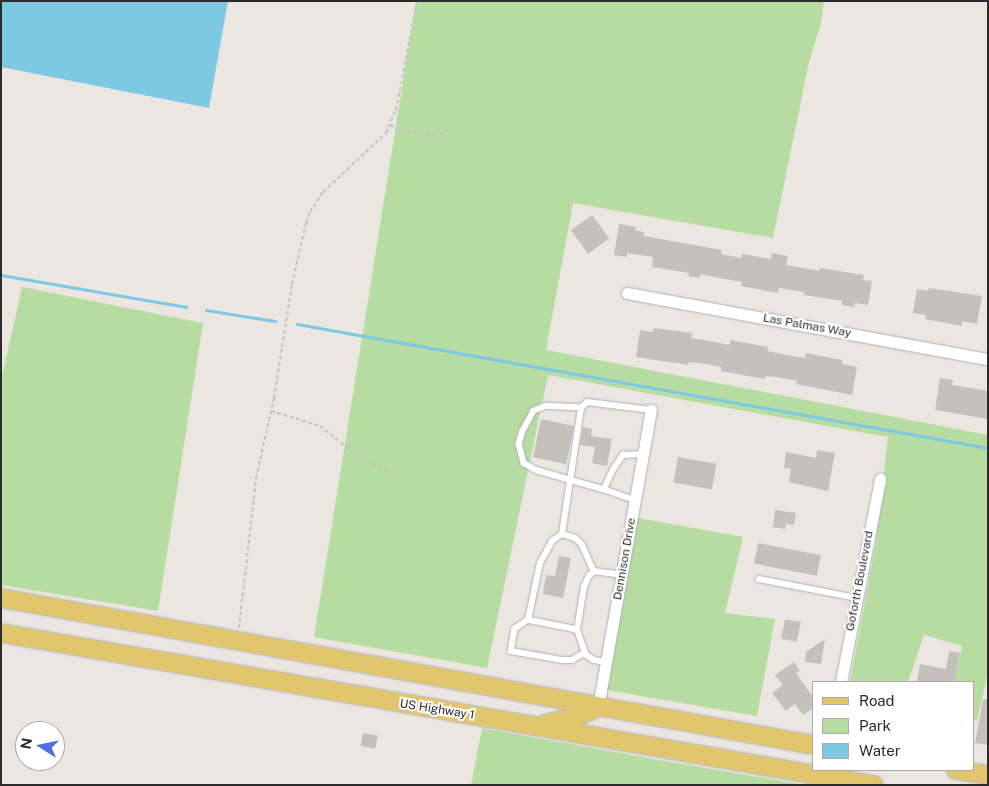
<!DOCTYPE html>
<html>
<head>
<meta charset="utf-8">
<style>
  body { margin:0 }
  #map { position:relative; width:989px; height:786px; overflow:hidden; background:#ebe6df; font-family:"Public Sans",sans-serif }
  div>[style] { position:absolute }
  .green>* { inset:0; background:#b6dca1 }
  .water>* { inset:0; background:#7dc8e2 }
  .stream>* { height:3px; margin:-1.5px; padding:0 1.5px; transform-origin:1.5px; border-radius:1.5px; background:#7dc8e2 }
  .building>* { inset:0; background:#c4c0ba; transform-origin:0 0 }
  .path>* { height:2px; margin-top:-1px; transform-origin:0; background:repeating-linear-gradient(90deg,#c4c4c4 0 4px,transparent 0 6.5px) }
  .roads { filter:drop-shadow(0 0 1px #afb1ba) drop-shadow(0 0 1px #afb1ba) }
  .lane>* { height:5.5px; margin:-2.75px; padding:0 2.75px; transform-origin:2.75px; border-radius:2.75px; background:#fff }
  .street>* { height:11px; margin:-5.5px; padding:0 5.5px; transform-origin:5.5px; border-radius:5.5px; background:#fff }
  .primary>* { height:18px; margin:-9px; padding:0 9px; transform-origin:9px; border-radius:9px; background:#e2c66d }
  span { translate:-50% -50%; white-space:nowrap; text-align:center; line-height:1.15; -webkit-text-stroke:4px #fff; paint-order:stroke }
  .street-label { font-size:12px; color:#2b2b2b }
  .frame { position:absolute; inset:0; border:2px solid #2b2b2b; pointer-events:none }
  .legend { position:absolute; left:812px; top:681px; width:162px; height:90px; box-sizing:border-box; background:#fff; border:1px solid #aaa; margin:0; padding:6px 9px; list-style:none; font-size:15px; color:#2b2b2b }
  .legend li { display:flex; align-items:center; gap:10px; height:25px }
  .legend b { width:25px; border:1px solid #aaa }
  .north { position:absolute; left:15px; top:721px; width:50px; height:50px; box-sizing:border-box; background:#fff; border:1px solid #aaa; border-radius:50%; rotate:280deg; font-size:14px; font-weight:700; line-height:20px; text-align:center; color:#2b2b2b }
  .north::after { content:''; display:block; margin:auto; width:18px; height:22px; background:#506de7; clip-path:polygon(50% 0,100% 100%,50% 72%,0 100%) }
</style>
</head>
<body>
<div id="map">
  <div class="green">
    <div style="clip-path:polygon(416px 1px,824px 1px,821px 23px,809px 62px,773px 238px,573px 203px,546px 350px,988px 435px,988px 672px,977px 721px,973px 720px,973px 682px,955px 682px,962px 646px,924px 635px,908px 682px,850px 682px,876px 543px,888px 437px,548px 375px,487px 668px,314px 637px)"></div>
    <div style="clip-path:polygon(22px 287px,203px 323px,158px 611px,1px 585px,1px 381px)"></div>
    <div style="clip-path:polygon(638px 518px,743px 537px,725px 613px,775px 619px,757px 716px,606px 690px)"></div>
    <div style="clip-path:polygon(482px 728px,659px 760px,805px 785px,471px 785px)"></div>
  </div>
  <div class="water">
    <div style="clip-path:polygon(1px 1px,228px 1px,209px 108px,1px 67px)"></div>
  </div>
  <div class="stream">
    <div style="left:1px;top:275px;width:188px;rotate:9.8deg"></div>
    <div style="left:206px;top:310px;width:70px;rotate:9.1deg"></div>
    <div style="left:297px;top:324px;width:702px;rotate:10.17deg"></div>
  </div>
  <div class="building">
    <div style="left:592px;top:215px;width:29px;height:26px;rotate:54deg"></div>
    <div style="clip-path:polygon(619px 224px,636px 227px,635px 230px,644px 232px,644px 236px,722px 250px,721px 254px,741px 258px,742px 254px,771px 259px,772px 253px,788px 256px,786px 265px,819px 271px,820px 268px,864px 275px,863px 280px,872px 281px,868px 305px,855px 303px,854px 307px,842px 305px,842px 301px,804px 295px,804px 292px,779px 288px,778px 293px,741px 286px,742px 282px,719px 278px,701px 274px,700px 278px,688px 276px,689px 273px,652px 267px,653px 257px,627px 253px,627px 257px,614px 255px)"></div>
    <div style="clip-path:polygon(929px 288px,982px 296px,977px 324px,962px 321px,962px 326px,941px 322px,925px 319px,926px 315px,913px 313px,917px 289px,928px 291px)"></div>
    <div style="clip-path:polygon(654px 328px,692px 333px,691px 338px,704px 340px,730px 345px,730px 340px,768px 347px,767px 351px,792px 356px,805px 358px,806px 353px,842px 360px,842px 364px,857px 367px,852px 395px,796px 384px,797px 381px,776px 377px,765px 376px,765px 379px,721px 371px,721px 367px,706px 364px,689px 362px,688px 365px,636px 357px,640px 330px,653px 332px)"></div>
    <div style="clip-path:polygon(940px 378px,953px 380px,952px 385px,988px 391px,988px 419px,935px 410px)"></div>
    <div style="left:541px;top:419px;width:34px;height:39px;rotate:12deg"></div>
    <div style="clip-path:polygon(583px 427px,592px 429px,591px 436px,612px 439px,607px 466px,592px 463px,595px 447px,580px 445px)"></div>
    <div style="clip-path:polygon(817px 450px,835px 453px,828px 491px,789px 482px,791px 469px,784px 468px,786px 452px,816px 458px)"></div>
    <div style="left:678px;top:457px;width:39px;height:26px;rotate:10deg"></div>
    <div style="clip-path:polygon(775px 510px,796px 513px,794px 525px,786px 524px,785px 529px,773px 527px)"></div>
    <div style="left:758px;top:543px;width:64px;height:21px;rotate:11deg"></div>
    <div style="clip-path:polygon(559px 556px,571px 558px,563px 598px,543px 594px,546px 575px,555px 576px)"></div>
    <div style="left:785px;top:619px;width:16px;height:20px;rotate:11deg"></div>
    <div style="clip-path:polygon(825px 639px,821px 664px,805px 662px,806px 652px)"></div>
    <div style="clip-path:polygon(949px 651px,960px 653px,955px 682px,917px 682px,920px 664px,946px 669px)"></div>
    <div style="clip-path:polygon(794px 662px,800px 671px,796px 673px,813px 697px,813px 708px,803px 715px,795px 704px,786px 711px,772px 693px,783px 685px,775px 675px)"></div>
    <div style="clip-path:polygon(983px 699px,988px 699px,988px 745px,975px 743px)"></div>
    <div style="left:363px;top:733px;width:15px;height:13px;rotate:11deg"></div>
  </div>
  <div class="path">
    <div style="left:390px;top:125px;width:12px;rotate:24deg"></div>
    <div style="left:401px;top:130px;width:19px;rotate:12deg"></div>
    <div style="left:420px;top:134px;width:12px;rotate:5deg"></div>
    <div style="left:432px;top:135px;width:19px;rotate:-16deg"></div>
    <div style="left:271px;top:411px;width:51px;rotate:17deg"></div>
    <div style="left:320px;top:426px;width:45px;rotate:38.7deg"></div>
    <div style="left:355px;top:454px;width:38px;rotate:28deg"></div>
    <div style="left:239px;top:628px;width:151px;rotate:-83.5deg"></div>
    <div style="left:256px;top:478px;width:82px;rotate:-77.3deg"></div>
    <div style="left:274px;top:398px;width:115px;rotate:-81deg"></div>
    <div style="left:292px;top:284px;width:63px;rotate:-77.1deg"></div>
    <div style="left:306px;top:223px;width:12px;rotate:-70deg"></div>
    <div style="left:310px;top:212px;width:24px;rotate:-57deg"></div>
    <div style="left:323px;top:192px;width:86px;rotate:-43.1deg"></div>
    <div style="left:386px;top:133px;width:25px;rotate:-67deg"></div>
    <div style="left:396px;top:110px;width:111px;rotate:-79.1deg"></div>
  </div>
  <div class="roads">
    <div class="lane">
      <div style="left:581px;top:408px;width:34px;rotate:-177deg"></div>
      <div style="left:547px;top:406px;width:14px;rotate:159deg"></div>
      <div style="left:534px;top:411px;width:23px;rotate:119deg"></div>
      <div style="left:523px;top:431px;width:14px;rotate:107deg"></div>
      <div style="left:519px;top:444px;width:20px;rotate:75deg"></div>
      <div style="left:524px;top:463px;width:14px;rotate:30deg"></div>
      <div style="left:536px;top:470px;width:73px;rotate:15.9deg"></div>
      <div style="left:606px;top:490px;width:31px;rotate:19deg"></div>
      <div style="left:604px;top:489px;width:23px;rotate:-65deg"></div>
      <div style="left:614px;top:468px;width:16px;rotate:-55deg"></div>
      <div style="left:623px;top:455px;width:21px;rotate:-3deg"></div>
      <div style="left:562px;top:534px;width:14px;rotate:17deg"></div>
      <div style="left:575px;top:538px;width:9px;rotate:41deg"></div>
      <div style="left:582px;top:544px;width:30px;rotate:66deg"></div>
      <div style="left:759px;top:579px;width:100px;rotate:11deg"></div>
      <div style="left:528px;top:620px;width:16px;rotate:145deg"></div>
      <div style="left:515px;top:629px;width:22px;rotate:100deg"></div>
      <div style="left:511px;top:651px;width:52px;rotate:10deg"></div>
      <div style="left:562px;top:660px;width:10px"></div>
      <div style="left:572px;top:660px;width:14px;rotate:-30deg"></div>
      <div style="left:577px;top:630px;width:44px;rotate:-80.8deg"></div>
      <div style="left:584px;top:587px;width:12px;rotate:-66deg"></div>
      <div style="left:589px;top:576px;width:7px;rotate:-45deg"></div>
      <div style="left:594px;top:571px;width:27px;rotate:8deg"></div>
      <div style="left:606px;top:663px;width:13px;rotate:-167deg"></div>
      <div style="left:593px;top:660px;width:9px;rotate:-144deg"></div>
      <div style="left:586px;top:655px;width:27px;rotate:-110deg"></div>
      <div style="left:577px;top:630px;width:50px;rotate:-168.5deg"></div>
      <div style="left:528px;top:620px;width:58px;rotate:-78.1deg"></div>
      <div style="left:540px;top:563px;width:25px;rotate:-61deg"></div>
      <div style="left:552px;top:541px;width:12px;rotate:-35deg"></div>
      <div style="left:562px;top:534px;width:127px;rotate:-81.4deg"></div>
      <div style="left:581px;top:408px;width:8px;rotate:-45deg"></div>
      <div style="left:587px;top:402px;width:64px;rotate:7.1deg"></div>
    </div>
    <div class="street">
      <div style="left:627px;top:293px;width:367px;rotate:10.4deg"></div>
      <div style="left:841px;top:682px;width:207px;rotate:-79.1deg"></div>
      <div style="left:598px;top:707px;width:302px;rotate:-79.9deg"></div>
    </div>
    <div class="primary">
      <div style="left:1px;top:598px;width:825px;rotate:10.26deg"></div>
      <div style="left:1px;top:633px;width:886px;rotate:9.88deg"></div>
      <div style="left:545px;top:724px;width:32px;rotate:-13deg"></div>
      <div style="left:576px;top:717px;width:24px;rotate:-24deg"></div>
      <div style="left:956px;top:770px;width:32px;rotate:9deg"></div>
    </div>
  </div>
  <div class="street-label">
    <span style="left:807px;top:326px;rotate:10deg">Las Palmas Way</span>
    <span style="left:625px;top:559px;rotate:-80deg">Dennison Drive</span>
    <span style="left:860px;top:581px;rotate:-79deg">Goforth Boulevard</span>
    <span style="left:437px;top:710px;rotate:9deg">US Highway 1</span>
  </div>
  <div class="frame"></div>
  <ul class="legend">
  <li><b style="height:6px;background:#e2c66d"></b>Road</li>
  <li><b style="height:14px;background:#b6dca1"></b>Park</li>
  <li><b style="height:14px;background:#7dc8e2"></b>Water</li>
  </ul>
  <div class="north">N</div>
</div>
</body>
</html>
